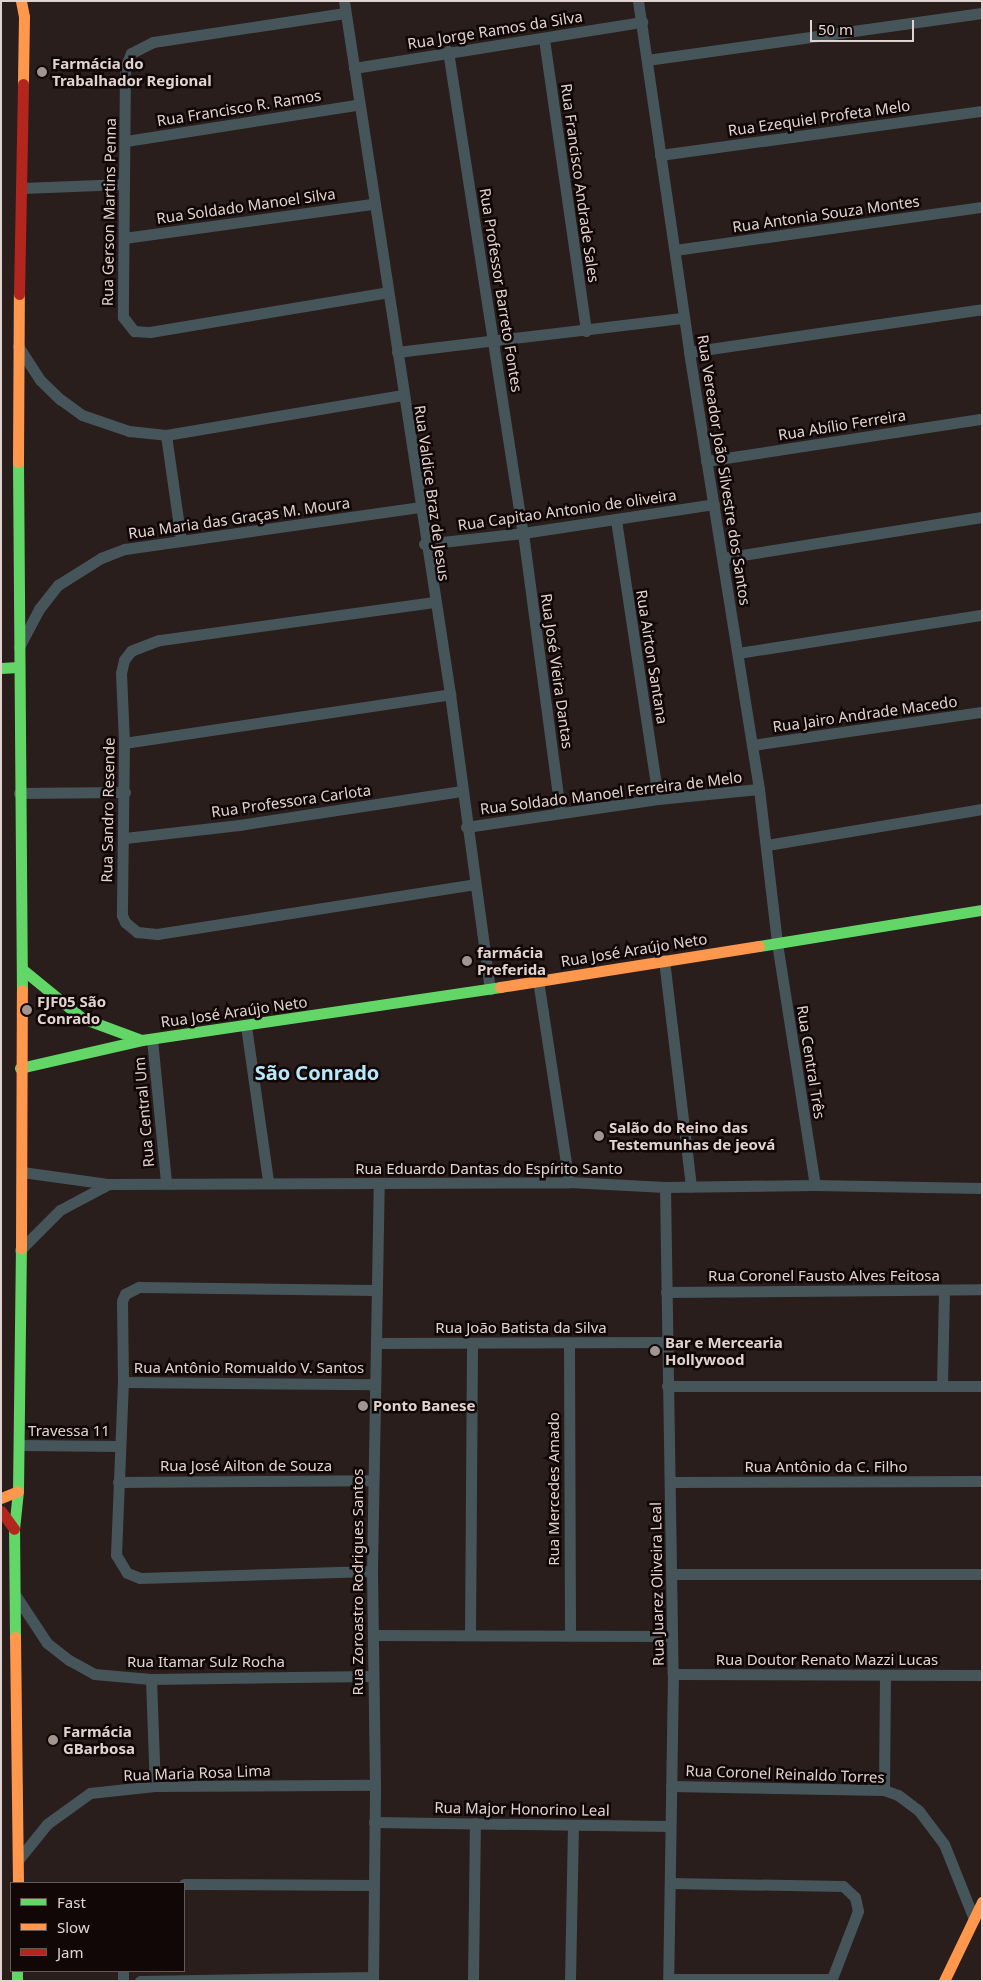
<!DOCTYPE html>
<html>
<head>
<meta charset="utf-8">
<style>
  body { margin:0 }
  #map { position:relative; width:983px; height:1982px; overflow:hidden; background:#291e1c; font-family:"Noto Sans",sans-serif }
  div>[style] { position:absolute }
  .street>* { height:11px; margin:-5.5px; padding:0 5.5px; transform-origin:5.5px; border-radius:5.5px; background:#465559 }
  .fast>* { height:11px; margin:-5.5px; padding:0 5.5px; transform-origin:5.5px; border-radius:5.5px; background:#63d668 }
  .slow>* { height:11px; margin:-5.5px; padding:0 5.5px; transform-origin:5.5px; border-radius:5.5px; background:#ff974d }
  .jam>* { height:11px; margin:-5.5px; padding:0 5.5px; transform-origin:5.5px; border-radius:5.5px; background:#b3261e }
  .dots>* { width:14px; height:14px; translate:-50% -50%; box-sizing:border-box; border:2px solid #100706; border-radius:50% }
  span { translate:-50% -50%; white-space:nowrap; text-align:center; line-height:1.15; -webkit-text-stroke:5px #100706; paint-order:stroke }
  .street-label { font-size:15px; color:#e1d3d0 }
  .poi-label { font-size:15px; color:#e1d3d0; font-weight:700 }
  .left { translate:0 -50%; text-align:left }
  .district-label { font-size:20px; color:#b6e9fe; font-weight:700 }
  .frame { position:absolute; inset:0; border:2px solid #e1d3d0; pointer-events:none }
  .legend { position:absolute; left:10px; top:1882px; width:175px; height:90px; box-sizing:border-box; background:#100706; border:1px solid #645957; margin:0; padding:6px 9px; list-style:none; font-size:15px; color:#e1d3d0 }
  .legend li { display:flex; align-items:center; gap:10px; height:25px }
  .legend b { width:25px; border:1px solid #645957 }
  .scale { position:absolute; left:810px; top:20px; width:104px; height:22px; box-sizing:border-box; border:2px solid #e1d3d0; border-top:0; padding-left:6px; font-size:15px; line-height:18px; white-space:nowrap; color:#e1d3d0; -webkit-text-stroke:4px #100706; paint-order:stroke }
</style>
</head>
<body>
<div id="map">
  <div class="street">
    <div style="left:344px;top:1px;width:701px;rotate:81.3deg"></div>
    <div style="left:450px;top:694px;width:298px;rotate:82.3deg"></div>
    <div style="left:638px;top:1px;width:355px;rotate:81.7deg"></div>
    <div style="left:689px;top:352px;width:443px;rotate:80.9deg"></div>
    <div style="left:759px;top:789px;width:155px;rotate:83.3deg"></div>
    <div style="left:777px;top:943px;width:245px;rotate:81.1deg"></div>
    <div style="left:345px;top:13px;width:194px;rotate:171.4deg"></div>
    <div style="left:153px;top:42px;width:25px;rotate:153deg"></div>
    <div style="left:131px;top:53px;width:16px;rotate:112deg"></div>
    <div style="left:125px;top:68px;width:249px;rotate:90.5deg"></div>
    <div style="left:123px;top:317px;width:18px;rotate:52deg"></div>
    <div style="left:134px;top:331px;width:16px;rotate:4deg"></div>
    <div style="left:150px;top:332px;width:241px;rotate:-9.5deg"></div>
    <div style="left:544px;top:39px;width:295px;rotate:81.8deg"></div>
    <div style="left:448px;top:51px;width:488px;rotate:81.2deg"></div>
    <div style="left:523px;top:533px;width:281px;rotate:82.4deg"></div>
    <div style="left:647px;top:60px;width:338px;rotate:-8deg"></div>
    <div style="left:354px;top:68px;width:292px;rotate:-9.1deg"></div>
    <div style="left:126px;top:141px;width:234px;rotate:-8.9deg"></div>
    <div style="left:660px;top:155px;width:325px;rotate:-7.8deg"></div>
    <div style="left:22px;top:188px;width:102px;rotate:-2.2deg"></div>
    <div style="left:124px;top:238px;width:250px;rotate:-7.8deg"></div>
    <div style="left:675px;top:250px;width:310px;rotate:-8deg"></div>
    <div style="left:18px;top:346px;width:40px;rotate:57.1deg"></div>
    <div style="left:40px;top:380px;width:28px;rotate:44deg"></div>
    <div style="left:60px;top:399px;width:27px;rotate:36deg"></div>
    <div style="left:82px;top:415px;width:50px;rotate:18.8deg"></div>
    <div style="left:129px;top:431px;width:37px;rotate:6deg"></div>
    <div style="left:166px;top:435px;width:240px;rotate:-9.6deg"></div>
    <div style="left:397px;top:352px;width:289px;rotate:-6.8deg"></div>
    <div style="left:689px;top:352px;width:296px;rotate:-8.3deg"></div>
    <div style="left:166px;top:435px;width:107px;rotate:81.9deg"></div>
    <div style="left:706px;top:461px;width:279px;rotate:-8.7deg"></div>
    <div style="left:616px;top:520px;width:282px;rotate:81.4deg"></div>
    <div style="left:424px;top:544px;width:100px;rotate:-6.3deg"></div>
    <div style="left:523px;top:533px;width:193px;rotate:-8.6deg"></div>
    <div style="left:723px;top:558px;width:262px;rotate:-9deg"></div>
    <div style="left:434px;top:602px;width:278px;rotate:172.1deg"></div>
    <div style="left:159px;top:640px;width:30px;rotate:159deg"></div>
    <div style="left:131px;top:651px;width:11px;rotate:128deg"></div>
    <div style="left:124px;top:660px;width:13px;rotate:103deg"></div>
    <div style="left:121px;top:673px;width:70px;rotate:87.5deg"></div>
    <div style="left:124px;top:743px;width:172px;rotate:90.7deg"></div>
    <div style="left:122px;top:915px;width:8px;rotate:67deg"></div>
    <div style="left:125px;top:922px;width:16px;rotate:40deg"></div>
    <div style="left:137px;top:932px;width:20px;rotate:6deg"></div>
    <div style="left:157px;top:934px;width:322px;rotate:-8.9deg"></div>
    <div style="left:19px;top:647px;width:43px;rotate:-62.2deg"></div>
    <div style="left:39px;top:609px;width:31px;rotate:-52deg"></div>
    <div style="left:58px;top:585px;width:51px;rotate:-32.1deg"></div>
    <div style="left:101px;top:558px;width:26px;rotate:-21deg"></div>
    <div style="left:125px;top:549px;width:297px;rotate:-8.1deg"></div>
    <div style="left:738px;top:653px;width:247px;rotate:-8.9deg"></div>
    <div style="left:124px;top:743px;width:330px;rotate:-8.5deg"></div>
    <div style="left:752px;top:745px;width:232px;rotate:-8.2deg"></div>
    <div style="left:19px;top:793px;width:106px;rotate:-0.5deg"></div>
    <div style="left:466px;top:827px;width:194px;rotate:-8.3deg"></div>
    <div style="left:658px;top:799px;width:101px;rotate:-5.7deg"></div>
    <div style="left:125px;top:838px;width:115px;rotate:-6.5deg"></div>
    <div style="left:239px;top:825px;width:225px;rotate:-8.7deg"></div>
    <div style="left:767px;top:845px;width:218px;rotate:-9.5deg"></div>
    <div style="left:664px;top:960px;width:228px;rotate:83.2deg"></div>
    <div style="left:538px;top:980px;width:204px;rotate:81.3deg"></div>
    <div style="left:246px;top:1026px;width:157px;rotate:81.9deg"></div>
    <div style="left:152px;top:1039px;width:144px;rotate:84.4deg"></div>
    <div style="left:22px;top:1172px;width:88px;rotate:7.9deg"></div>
    <div style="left:665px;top:1187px;width:487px;rotate:89.1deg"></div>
    <div style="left:673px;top:1674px;width:307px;rotate:90.9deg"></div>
    <div style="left:20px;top:1250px;width:57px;rotate:-45deg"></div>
    <div style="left:60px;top:1210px;width:55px;rotate:-28deg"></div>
    <div style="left:109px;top:1184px;width:460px;rotate:-0.2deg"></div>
    <div style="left:569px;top:1182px;width:96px;rotate:3deg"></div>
    <div style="left:665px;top:1187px;width:150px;rotate:-0.8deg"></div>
    <div style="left:815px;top:1185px;width:167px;rotate:1deg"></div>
    <div style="left:666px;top:1292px;width:316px;rotate:-0.5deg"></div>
    <div style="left:376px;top:1343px;width:290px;rotate:-0.2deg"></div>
    <div style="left:569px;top:1344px;width:290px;rotate:89.8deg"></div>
    <div style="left:123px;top:1382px;width:251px;rotate:0.5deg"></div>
    <div style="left:667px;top:1386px;width:315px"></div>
    <div style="left:942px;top:1386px;width:95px;rotate:-88.8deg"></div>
    <div style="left:19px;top:1445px;width:100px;rotate:0.6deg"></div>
    <div style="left:118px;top:1482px;width:255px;rotate:-0.4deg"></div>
    <div style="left:671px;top:1482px;width:311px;rotate:-0.2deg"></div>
    <div style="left:372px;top:1571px;width:232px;rotate:178.3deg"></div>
    <div style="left:140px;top:1578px;width:14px;rotate:-159deg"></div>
    <div style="left:127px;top:1573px;width:21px;rotate:-121deg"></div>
    <div style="left:116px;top:1555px;width:173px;rotate:-87.7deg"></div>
    <div style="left:123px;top:1382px;width:81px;rotate:-90.7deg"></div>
    <div style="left:122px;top:1301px;width:8px;rotate:-67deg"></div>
    <div style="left:125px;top:1294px;width:16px;rotate:-27deg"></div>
    <div style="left:139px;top:1287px;width:236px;rotate:0.7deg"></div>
    <div style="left:672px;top:1574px;width:310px"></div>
    <div style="left:16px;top:1596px;width:56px;rotate:56.6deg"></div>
    <div style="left:47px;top:1643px;width:28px;rotate:38deg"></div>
    <div style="left:69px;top:1660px;width:29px;rotate:29deg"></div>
    <div style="left:94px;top:1674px;width:57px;rotate:5deg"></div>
    <div style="left:151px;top:1679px;width:221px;rotate:-0.8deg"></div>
    <div style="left:373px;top:1635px;width:299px;rotate:0.2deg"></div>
    <div style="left:470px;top:1635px;width:291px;rotate:-89.6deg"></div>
    <div style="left:673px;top:1674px;width:309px;rotate:0.2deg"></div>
    <div style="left:151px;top:1679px;width:107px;rotate:87.9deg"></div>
    <div style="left:671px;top:1786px;width:213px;rotate:1.1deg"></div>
    <div style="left:884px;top:1790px;width:15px;rotate:20deg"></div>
    <div style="left:898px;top:1795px;width:26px;rotate:37deg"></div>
    <div style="left:919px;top:1811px;width:41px;rotate:52.9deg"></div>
    <div style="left:944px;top:1844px;width:81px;rotate:68.2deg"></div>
    <div style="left:884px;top:1790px;width:114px;rotate:-89.5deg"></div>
    <div style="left:374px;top:1822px;width:295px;rotate:0.8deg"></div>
    <div style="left:18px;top:1860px;width:46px;rotate:-51.1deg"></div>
    <div style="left:47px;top:1824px;width:53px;rotate:-35.8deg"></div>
    <div style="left:90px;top:1793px;width:65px;rotate:-6.1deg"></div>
    <div style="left:155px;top:1786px;width:220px;rotate:-0.3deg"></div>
    <div style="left:670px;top:1883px;width:173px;rotate:1deg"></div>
    <div style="left:843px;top:1886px;width:16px;rotate:43deg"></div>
    <div style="left:855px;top:1897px;width:14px;rotate:78deg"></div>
    <div style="left:858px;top:1911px;width:75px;rotate:111.1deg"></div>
    <div style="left:184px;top:1884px;width:188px;rotate:0.3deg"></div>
    <div style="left:123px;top:1971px;width:10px;rotate:90deg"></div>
    <div style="left:669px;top:1979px;width:162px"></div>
    <div style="left:140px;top:1981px;width:233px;rotate:-1deg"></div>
    <div style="left:373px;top:1981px;width:196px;rotate:-89.4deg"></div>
    <div style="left:375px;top:1785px;width:214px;rotate:-90.8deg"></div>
    <div style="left:372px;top:1571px;width:387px;rotate:-89deg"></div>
    <div style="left:473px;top:1981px;width:158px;rotate:-89.3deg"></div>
    <div style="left:570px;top:1981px;width:155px;rotate:-88.9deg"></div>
  </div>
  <div class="fast">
    <div style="left:18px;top:462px;width:528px;rotate:89.57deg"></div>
    <div style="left:1px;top:668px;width:17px;rotate:-3deg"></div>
    <div style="left:759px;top:946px;width:226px;rotate:-9.2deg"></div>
    <div style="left:22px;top:969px;width:77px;rotate:39.2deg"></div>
    <div style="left:82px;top:1018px;width:63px;rotate:20.4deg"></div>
    <div style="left:20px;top:1068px;width:125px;rotate:-12.9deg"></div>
    <div style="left:142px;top:1040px;width:362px;rotate:-8.4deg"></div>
    <div style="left:15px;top:1637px;width:108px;rotate:-90.5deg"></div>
    <div style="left:14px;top:1529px;width:38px;rotate:-84deg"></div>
    <div style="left:18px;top:1491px;width:243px;rotate:-89.3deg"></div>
    <div style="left:17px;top:1971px;width:10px;rotate:90deg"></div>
  </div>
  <div class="slow">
    <div style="left:21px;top:1px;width:16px;rotate:79deg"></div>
    <div style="left:24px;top:17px;width:67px;rotate:90.9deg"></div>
    <div style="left:18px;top:462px;width:168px;rotate:-89.7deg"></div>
    <div style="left:500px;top:987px;width:262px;rotate:-9deg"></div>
    <div style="left:21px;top:1248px;width:258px;rotate:-89.8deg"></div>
    <div style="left:1px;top:1498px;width:18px;rotate:-22deg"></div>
    <div style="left:15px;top:1637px;width:246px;rotate:89.3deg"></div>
    <div style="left:944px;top:1981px;width:88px;rotate:-64.3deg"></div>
  </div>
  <div class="jam">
    <div style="left:19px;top:294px;width:210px;rotate:-88.9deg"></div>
    <div style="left:1px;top:1511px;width:22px;rotate:54deg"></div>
  </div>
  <div class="dots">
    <div style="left:42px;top:72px;background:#a19491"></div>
    <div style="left:467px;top:961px;background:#a19491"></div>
    <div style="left:27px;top:1010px;background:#a19491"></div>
    <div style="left:599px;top:1136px;background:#a19491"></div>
    <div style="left:655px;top:1351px;background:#a19491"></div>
    <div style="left:363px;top:1406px;background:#a19491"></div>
    <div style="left:53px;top:1740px;background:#a19491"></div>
  </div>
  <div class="street-label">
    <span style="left:495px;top:30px;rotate:-9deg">Rua Jorge Ramos da Silva</span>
    <span style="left:239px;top:108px;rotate:-9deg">Rua Francisco R. Ramos</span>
    <span style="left:819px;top:118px;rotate:-8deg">Rua Ezequiel Profeta Melo</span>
    <span style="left:580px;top:183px;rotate:82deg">Rua Francisco Andrade Sales</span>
    <span style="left:246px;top:206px;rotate:-8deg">Rua Soldado Manoel Silva</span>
    <span style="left:109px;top:212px;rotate:-89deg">Rua Gerson Martins Penna</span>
    <span style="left:826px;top:214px;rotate:-8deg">Rua Antonia Souza Montes</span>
    <span style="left:501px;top:290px;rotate:81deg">Rua Professor Barreto Fontes</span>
    <span style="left:842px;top:425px;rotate:-9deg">Rua Abílio Ferreira</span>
    <span style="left:724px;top:470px;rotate:81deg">Rua Vereador João Silvestre dos Santos</span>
    <span style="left:432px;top:493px;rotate:82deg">Rua Valdice Braz de Jesus</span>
    <span style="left:567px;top:510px;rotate:-8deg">Rua Capitao Antonio de oliveira</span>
    <span style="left:239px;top:518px;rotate:-8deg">Rua Maria das Graças M. Moura</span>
    <span style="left:652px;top:657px;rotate:81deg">Rua Airton Santana</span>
    <span style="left:557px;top:671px;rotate:82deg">Rua José Vieira Dantas</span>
    <span style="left:865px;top:714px;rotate:-8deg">Rua Jairo Andrade Macedo</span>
    <span style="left:611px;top:793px;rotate:-7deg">Rua Soldado Manoel Ferreira de Melo</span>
    <span style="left:291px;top:801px;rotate:-8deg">Rua Professora Carlota</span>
    <span style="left:108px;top:810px;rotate:-89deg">Rua Sandro Resende</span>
    <span style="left:634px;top:950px;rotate:-9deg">Rua José Araújo Neto</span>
    <span style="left:234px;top:1012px;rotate:-8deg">Rua José Araújo Neto</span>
    <span style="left:811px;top:1062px;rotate:81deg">Rua Central Três</span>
    <span style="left:144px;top:1112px;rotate:-95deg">Rua Central Um</span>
    <span style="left:489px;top:1169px">Rua Eduardo Dantas do Espírito Santo</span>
    <span style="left:824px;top:1276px">Rua Coronel Fausto Alves Feitosa</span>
    <span style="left:521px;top:1328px">Rua João Batista da Silva</span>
    <span style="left:249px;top:1368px">Rua Antônio Romualdo V. Santos</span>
    <span style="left:69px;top:1431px">Travessa 11</span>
    <span style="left:246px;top:1466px">Rua José Ailton de Souza</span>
    <span style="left:826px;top:1467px">Rua Antônio da C. Filho</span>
    <span style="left:554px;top:1489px;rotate:-90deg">Rua Mercedes Amado</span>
    <span style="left:358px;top:1582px;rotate:-90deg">Rua Zoroastro Rodrigues Santos</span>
    <span style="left:657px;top:1584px;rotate:-91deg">Rua Juarez Oliveira Leal</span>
    <span style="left:827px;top:1660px">Rua Doutor Renato Mazzi Lucas</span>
    <span style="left:206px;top:1662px">Rua Itamar Sulz Rocha</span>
    <span style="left:197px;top:1773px;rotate:-2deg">Rua Maria Rosa Lima</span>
    <span style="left:785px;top:1774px;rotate:2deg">Rua Coronel Reinaldo Torres</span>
    <span style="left:522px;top:1809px;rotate:1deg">Rua Major Honorino Leal</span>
  </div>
  <div class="poi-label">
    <span class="left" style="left:52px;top:72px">Farmácia do<br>Trabalhador Regional</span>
    <span class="left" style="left:477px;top:961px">farmácia<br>Preferida</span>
    <span class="left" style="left:37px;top:1010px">FJF05 São<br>Conrado</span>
    <span class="left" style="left:609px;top:1136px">Salão do Reino das<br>Testemunhas de jeová</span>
    <span class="left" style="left:665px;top:1351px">Bar e Mercearia<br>Hollywood</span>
    <span class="left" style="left:373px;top:1406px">Ponto Banese</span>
    <span class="left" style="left:63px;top:1740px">Farmácia<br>GBarbosa</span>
  </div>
  <div class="district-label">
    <span style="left:317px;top:1072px">São Conrado</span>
  </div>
  <div class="frame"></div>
  <ul class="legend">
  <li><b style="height:6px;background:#63d668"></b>Fast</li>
  <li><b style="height:6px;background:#ff974d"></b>Slow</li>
  <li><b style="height:6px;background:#b3261e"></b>Jam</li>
  </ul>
  <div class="scale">50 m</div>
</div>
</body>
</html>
